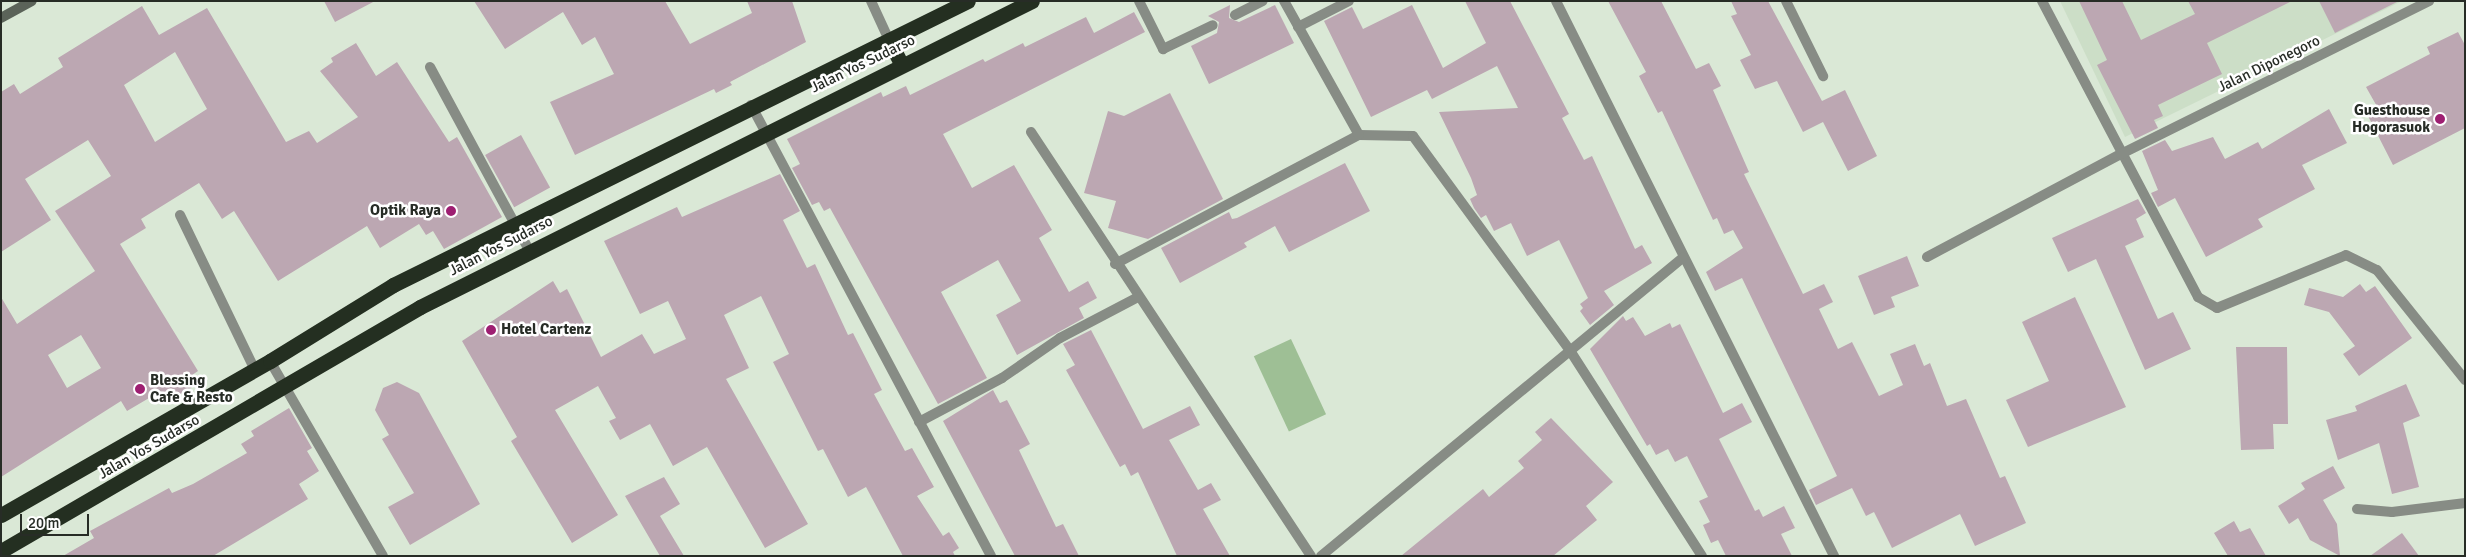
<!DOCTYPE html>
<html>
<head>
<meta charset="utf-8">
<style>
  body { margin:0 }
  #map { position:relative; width:2466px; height:557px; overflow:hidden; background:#dae8d6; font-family:Signika,sans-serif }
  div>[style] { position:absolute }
  .built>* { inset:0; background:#ccdec7 }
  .green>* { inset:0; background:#9ebf95; transform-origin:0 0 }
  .building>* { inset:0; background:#bca7b2; transform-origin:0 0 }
  .lane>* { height:10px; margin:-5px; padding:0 5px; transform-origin:5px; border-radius:5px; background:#878c85 }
  .street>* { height:10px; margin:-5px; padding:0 5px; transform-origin:5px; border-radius:5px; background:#878c85 }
  .secondary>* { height:10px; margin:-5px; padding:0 5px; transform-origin:5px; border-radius:5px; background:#5b6359 }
  .highway>* { height:15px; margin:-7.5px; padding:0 7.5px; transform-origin:7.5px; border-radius:7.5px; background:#242f21 }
  .dots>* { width:14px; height:14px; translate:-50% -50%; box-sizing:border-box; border:2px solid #fff; border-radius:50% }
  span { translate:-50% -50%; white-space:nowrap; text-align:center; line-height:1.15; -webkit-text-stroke:5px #fff; paint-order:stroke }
  .street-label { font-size:15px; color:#272c26 }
  .poi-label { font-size:15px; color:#272c26; font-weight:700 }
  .right { translate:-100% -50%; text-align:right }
  .left { translate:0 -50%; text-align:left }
  .frame { position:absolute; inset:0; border:2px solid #272c26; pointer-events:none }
  .scale { position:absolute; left:20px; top:514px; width:69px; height:22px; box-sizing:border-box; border:2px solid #272c26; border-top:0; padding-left:6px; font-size:15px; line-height:18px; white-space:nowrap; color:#272c26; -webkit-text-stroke:4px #fff; paint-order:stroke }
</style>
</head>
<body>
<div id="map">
  <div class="built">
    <div style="clip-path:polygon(2060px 1px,2402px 1px,2125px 137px)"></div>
  </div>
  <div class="green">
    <div style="left:1291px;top:339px;width:83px;height:41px;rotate:65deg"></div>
  </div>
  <div class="building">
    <div style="clip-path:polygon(324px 1px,375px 1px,335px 22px)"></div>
    <div style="clip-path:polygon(474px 1px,665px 1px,690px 44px,752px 13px,747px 1px,792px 1px,806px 42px,730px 82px,732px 85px,716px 93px,714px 89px,575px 155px,550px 102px,614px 74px,595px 37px,582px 45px,563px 12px,505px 49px)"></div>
    <div style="clip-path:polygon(1465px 1px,1510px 1px,1569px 114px,1562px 118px,1584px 160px,1592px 156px,1635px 249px,1642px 245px,1652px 263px,1604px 291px,1614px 305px,1590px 325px,1580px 311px,1583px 308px,1580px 304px,1588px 298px,1559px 240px,1527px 256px,1511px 223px,1494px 231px,1486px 215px,1481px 218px,1474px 208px,1470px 199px,1477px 195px,1471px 178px,1439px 112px,1518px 108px,1497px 66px,1432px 99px,1427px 90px,1371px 117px,1324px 21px,1352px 7px,1363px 29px,1412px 5px,1443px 68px,1486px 43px)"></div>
    <div style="clip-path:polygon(1608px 1px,1661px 1px,1696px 69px,1709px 63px,1721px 86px,1713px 90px,1749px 172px,1744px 174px,1803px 294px,1824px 284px,1833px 302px,1819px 309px,1838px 349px,1852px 342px,1879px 396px,1903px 385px,1890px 354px,1915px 344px,1924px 366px,1930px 363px,1947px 406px,1966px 399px,2000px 478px,2005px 476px,2026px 523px,1975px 546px,1960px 514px,1892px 548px,1874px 512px,1866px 516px,1852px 488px,1816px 505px,1809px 490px,1837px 476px,1742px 278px,1715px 291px,1706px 272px,1743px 248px,1733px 230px,1724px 234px,1717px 218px,1713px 220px,1662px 111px,1658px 113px,1639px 76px,1646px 72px)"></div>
    <div style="clip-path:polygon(1731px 1px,1768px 1px,1822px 101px,1845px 90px,1877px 156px,1848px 171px,1823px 122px,1803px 132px,1777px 81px,1755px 89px,1740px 60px,1751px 55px,1731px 16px,1737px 14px)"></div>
    <div style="clip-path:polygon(2079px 1px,2122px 1px,2141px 40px,2195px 14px,2188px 1px,2292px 1px,2207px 43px,2222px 74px,2158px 105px,2163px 116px,2154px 120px,2158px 128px,2135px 139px,2097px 65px,2107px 60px)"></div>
    <div style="clip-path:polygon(2319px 1px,2399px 1px,2335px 33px)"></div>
    <div style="clip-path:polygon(1230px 5px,1229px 18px,1239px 22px,1275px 5px,1294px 43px,1209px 84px,1191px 46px,1217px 33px,1219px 22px,1208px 16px)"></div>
    <div style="clip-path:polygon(evenodd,142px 6px,159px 35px,207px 8px,286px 142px,309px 131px,317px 143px,358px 117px,320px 71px,333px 62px,331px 58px,356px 43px,376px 76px,397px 62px,449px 142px,457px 137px,502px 217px,444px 249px,433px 231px,426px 235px,419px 224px,380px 248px,367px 226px,278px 281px,234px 211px,222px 219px,199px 183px,141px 219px,146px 228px,120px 244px,198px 371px,189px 377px,194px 386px,167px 402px,161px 391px,127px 411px,121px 401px,1px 477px,1px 297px,17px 324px,95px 271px,55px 211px,111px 176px,88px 140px,25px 179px,51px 220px,1px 252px,1px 92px,14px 84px,20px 94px,63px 67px,58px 58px,142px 6px,175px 52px,207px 109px,155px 142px,124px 85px,175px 52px,142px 6px,81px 335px,101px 368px,67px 388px,48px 355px,81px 335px)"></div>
    <div style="clip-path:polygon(1134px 12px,1145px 32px,943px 134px,972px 188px,1014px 165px,1052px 230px,1039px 238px,1069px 292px,1088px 281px,1097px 298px,1079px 308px,1084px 318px,1017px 355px,996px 315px,1021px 301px,998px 260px,941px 292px,987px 378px,938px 404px,830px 208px,824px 211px,819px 202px,812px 205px,792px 168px,800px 164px,787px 139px,881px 92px,883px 97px,906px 86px,910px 95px,983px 59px,985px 62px,1023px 43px,1025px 47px,1086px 17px,1094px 33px)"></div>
    <div style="clip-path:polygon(2458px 32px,2465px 45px,2465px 128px,2393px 165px,2368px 116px,2379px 110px,2366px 87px,2430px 54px,2427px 47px)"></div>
    <div style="clip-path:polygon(1170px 93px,1223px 199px,1148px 239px,1108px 228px,1116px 201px,1084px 193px,1108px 111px,1124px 116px)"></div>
    <div style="clip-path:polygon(2329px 109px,2347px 143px,2302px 165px,2315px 189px,2258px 219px,2263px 227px,2206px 257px,2175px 198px,2158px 207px,2151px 193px,2158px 190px,2142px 151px,2165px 140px,2172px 151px,2213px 137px,2225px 159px,2258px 142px,2262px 149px)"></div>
    <div style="left:521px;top:135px;width:60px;height:41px;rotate:61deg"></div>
    <div style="clip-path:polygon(1345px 163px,1370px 211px,1289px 252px,1275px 226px,1244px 243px,1247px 247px,1180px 283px,1161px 248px,1229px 212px,1232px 219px,1237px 218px)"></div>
    <div style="clip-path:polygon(780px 174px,800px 211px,783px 220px,807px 268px,815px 264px,848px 335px,853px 333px,882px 390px,874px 394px,905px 451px,912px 448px,934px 487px,917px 496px,943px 536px,949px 532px,959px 548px,953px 552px,955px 556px,903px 556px,866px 487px,848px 497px,823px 449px,818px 451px,773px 362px,789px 354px,761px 296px,724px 315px,749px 368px,726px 379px,808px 524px,765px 548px,707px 447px,673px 466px,650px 424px,620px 440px,609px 421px,616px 418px,598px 386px,555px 410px,618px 515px,572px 543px,511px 441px,517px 437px,462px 341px,553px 281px,560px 293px,567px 289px,601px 357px,642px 334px,654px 354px,686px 339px,668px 301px,640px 314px,604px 241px,677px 207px,682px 217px)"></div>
    <div style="clip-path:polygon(2138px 199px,2146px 213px,2136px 219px,2144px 237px,2125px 246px,2158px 319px,2173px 312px,2191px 349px,2145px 370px,2096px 259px,2068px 272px,2052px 238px)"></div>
    <div style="clip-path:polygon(1907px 256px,1919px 286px,1891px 297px,1895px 307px,1874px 315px,1858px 276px)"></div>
    <div style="clip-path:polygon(2360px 284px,2366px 292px,2375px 286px,2412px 338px,2359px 376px,2343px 354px,2355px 346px,2329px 312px,2304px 305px,2309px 288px,2343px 297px)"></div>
    <div style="clip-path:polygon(2075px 297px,2126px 407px,2028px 447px,2006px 400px,2049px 381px,2022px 322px)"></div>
    <div style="clip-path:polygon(1623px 316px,1626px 321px,1633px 317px,1645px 336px,1670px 323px,1672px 328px,1680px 324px,1723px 413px,1742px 403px,1752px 422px,1719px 439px,1755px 511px,1759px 509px,1763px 517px,1784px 506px,1795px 528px,1781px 534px,1792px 556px,1726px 556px,1718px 540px,1711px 543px,1703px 525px,1710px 522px,1699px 501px,1708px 497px,1687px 456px,1675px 462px,1668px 449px,1656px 455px,1650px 444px,1647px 446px,1590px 349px)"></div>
    <div style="clip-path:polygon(1091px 330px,1143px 429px,1190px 406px,1200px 425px,1169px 440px,1198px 490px,1211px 483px,1221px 500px,1203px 509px,1230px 556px,1177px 556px,1138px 472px,1131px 476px,1125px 464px,1120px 467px,1066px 370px,1075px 365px,1063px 344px)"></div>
    <div style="clip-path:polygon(2236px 347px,2287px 347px,2288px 424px,2273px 424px,2274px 449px,2241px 450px)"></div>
    <div style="clip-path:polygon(397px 382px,419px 393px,480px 504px,410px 545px,388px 507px,414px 493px,382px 439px,389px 435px,375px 410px,383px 388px)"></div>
    <div style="clip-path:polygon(2406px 384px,2420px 416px,2403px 423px,2419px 487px,2392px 494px,2379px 443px,2338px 460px,2326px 420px,2357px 411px,2355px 406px)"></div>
    <div style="clip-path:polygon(993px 390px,1000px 403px,1007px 400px,1030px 444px,1019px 450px,1056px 527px,1063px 524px,1079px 556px,1015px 556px,943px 421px)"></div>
    <div style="clip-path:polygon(289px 408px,312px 448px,307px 451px,319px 471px,299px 484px,308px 499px,213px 556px,63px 556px,94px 538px,90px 531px,169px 488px,172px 493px,193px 484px,247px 453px,241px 444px,254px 436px,251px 431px)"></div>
    <div style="clip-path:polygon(1551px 418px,1613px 482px,1586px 506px,1597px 520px,1553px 556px,1401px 556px,1483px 489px,1489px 497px,1524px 468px,1518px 461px,1542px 440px,1535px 432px)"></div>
    <div style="clip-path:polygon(2333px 466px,2345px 488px,2323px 500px,2337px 524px,2340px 556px,2310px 540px,2298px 518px,2289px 524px,2278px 506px,2305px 489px,2301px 483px)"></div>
    <div style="clip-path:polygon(664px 477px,680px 504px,660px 516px,684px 556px,660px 556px,625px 496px)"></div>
    <div style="clip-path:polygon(2234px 521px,2240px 532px,2250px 528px,2266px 556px,2228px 556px,2214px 533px)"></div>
    <div style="clip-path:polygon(2402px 533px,2419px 556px,2370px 556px)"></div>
  </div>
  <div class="lane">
    <div style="left:871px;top:1px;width:43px;rotate:65.2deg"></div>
    <div style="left:1139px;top:1px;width:54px;rotate:63.4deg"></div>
    <div style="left:1163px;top:49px;width:55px;rotate:-25.6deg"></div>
    <div style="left:1235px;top:15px;width:31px;rotate:-27deg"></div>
    <div style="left:1298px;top:27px;width:57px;rotate:-27deg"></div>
    <div style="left:430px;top:67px;width:210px;rotate:61.6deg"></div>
    <div style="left:1031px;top:132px;width:508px;rotate:56.56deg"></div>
    <div style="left:1359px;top:135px;width:54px;rotate:1.1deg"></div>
    <div style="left:1413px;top:136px;width:264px;rotate:53.8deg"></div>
    <div style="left:1569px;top:349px;width:246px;rotate:57.3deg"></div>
    <div style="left:180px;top:215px;width:172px;rotate:64.2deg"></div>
    <div style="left:1927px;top:257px;width:220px;rotate:-28deg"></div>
    <div style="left:1115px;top:264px;width:276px;rotate:-27.9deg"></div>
    <div style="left:1359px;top:135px;width:154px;rotate:-119.2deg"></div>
    <div style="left:919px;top:422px;width:94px;rotate:-27.9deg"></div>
    <div style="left:1002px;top:378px;width:70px;rotate:-34.6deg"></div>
    <div style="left:1060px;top:338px;width:88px;rotate:-27.7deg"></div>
    <div style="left:2357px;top:509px;width:35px;rotate:5deg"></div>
    <div style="left:2392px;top:512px;width:74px;rotate:-7deg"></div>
  </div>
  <div class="street">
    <div style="left:1556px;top:1px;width:621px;rotate:63.39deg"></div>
    <div style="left:1786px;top:1px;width:84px;rotate:63.7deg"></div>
    <div style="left:2042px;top:1px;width:335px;rotate:62.2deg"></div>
    <div style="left:2198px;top:297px;width:22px;rotate:30deg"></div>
    <div style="left:2217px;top:308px;width:139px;rotate:-22.3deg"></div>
    <div style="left:2346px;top:255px;width:34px;rotate:26deg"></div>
    <div style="left:2377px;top:270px;width:141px;rotate:51.3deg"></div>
    <div style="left:751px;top:105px;width:511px;rotate:61.98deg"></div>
    <div style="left:2121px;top:154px;width:344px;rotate:-26.4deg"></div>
    <div style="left:270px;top:361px;width:225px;rotate:59.9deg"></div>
    <div style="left:1321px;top:556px;width:469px;rotate:-39.5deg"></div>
  </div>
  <div class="secondary">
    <div style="left:1px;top:18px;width:35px;rotate:-29deg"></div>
  </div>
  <div class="highway">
    <div style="left:889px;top:40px;width:28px;rotate:63deg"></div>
    <div style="left:1px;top:515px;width:310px;rotate:-29.8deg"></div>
    <div style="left:270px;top:361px;width:145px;rotate:-31.7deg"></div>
    <div style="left:393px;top:285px;width:641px;rotate:-26.29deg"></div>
    <div style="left:1px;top:551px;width:485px;rotate:-30.2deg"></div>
    <div style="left:420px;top:307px;width:684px;rotate:-26.57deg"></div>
  </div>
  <div class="dots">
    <div style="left:2440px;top:119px;background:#9e1f72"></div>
    <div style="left:451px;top:211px;background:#9e1f72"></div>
    <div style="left:491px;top:330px;background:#9e1f72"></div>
    <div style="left:140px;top:389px;background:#9e1f72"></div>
  </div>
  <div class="street-label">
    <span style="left:863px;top:64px;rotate:-26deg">Jalan Yos Sudarso</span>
    <span style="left:2269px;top:64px;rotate:-26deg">Jalan Diponegoro</span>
    <span style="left:501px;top:246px;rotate:-27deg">Jalan Yos Sudarso</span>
    <span style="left:149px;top:447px;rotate:-30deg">Jalan Yos Sudarso</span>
  </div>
  <div class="poi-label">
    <span class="right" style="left:2430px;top:119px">Guesthouse<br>Hogorasuok</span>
    <span class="right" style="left:441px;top:211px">Optik Raya</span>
    <span class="left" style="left:501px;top:330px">Hotel Cartenz</span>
    <span class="left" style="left:150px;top:389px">Blessing<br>Cafe &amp; Resto</span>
  </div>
  <div class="frame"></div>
  <div class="scale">20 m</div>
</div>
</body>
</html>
